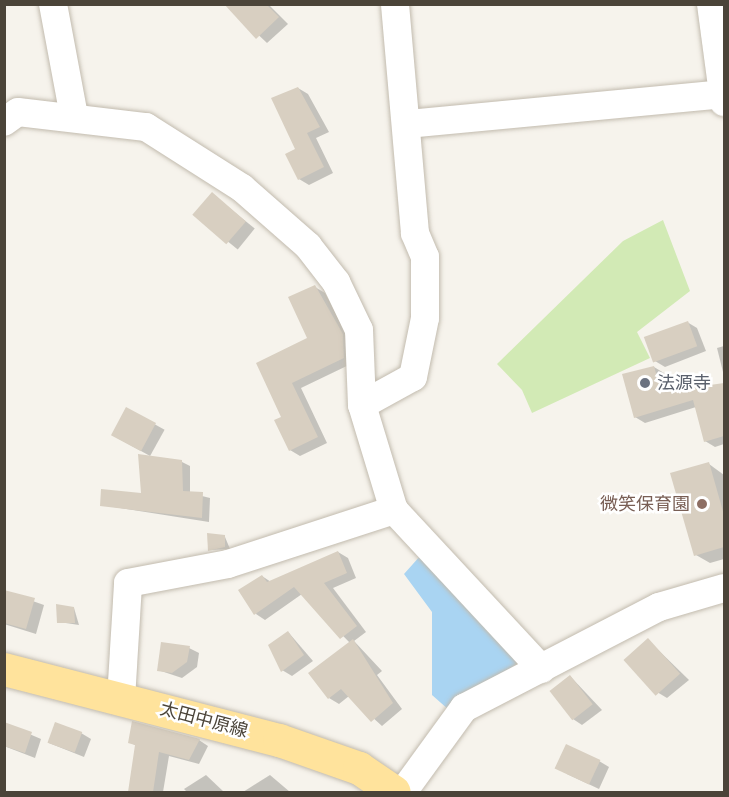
<!DOCTYPE html>
<html>
<head>
<meta charset="utf-8">
<style>
  body { margin:0 }
  #map { position:relative; width:729px; height:797px; overflow:hidden; background:#f6f3ec; font-family:"Titillium Web","Noto Sans JP",sans-serif }
  div>[style] { position:absolute }
  .green>* { inset:0; background:#d2eab5 }
  .water>* { inset:0; background:#a9d4f2 }
  .shadow>* { inset:0; background:#0003; transform-origin:0 0 }
  .building>* { inset:0; background:#d8cfc1; transform-origin:0 0 }
  .roads { filter:drop-shadow(0 0 2px #c2bbae) drop-shadow(0 0 2px #c2bbae) }
  .minor>* { height:28px; margin:-14px; padding:0 14px; transform-origin:14px; border-radius:14px; background:#fff }
  .major>* { height:33px; margin:-16.5px; padding:0 16.5px; transform-origin:16.5px; border-radius:16.5px; background:#ffe39c }
  .dots>* { width:16px; height:16px; translate:-50% -50%; box-sizing:border-box; border:3px solid #fff; border-radius:50% }
  span { translate:-50% -50%; white-space:nowrap; text-align:center; line-height:1.15; -webkit-text-stroke:5px #fff; paint-order:stroke }
  .worship-label { font-size:18px; color:#5b616d }
  .left { translate:0 -50%; text-align:left }
  .education-label { font-size:18px; color:#785e54 }
  .right { translate:-100% -50%; text-align:right }
  .street-label { font-size:18px; color:#4b4439 }
  .frame { position:absolute; inset:0; border:6px solid #4b4439; pointer-events:none }
</style>
</head>
<body>
<div id="map">
  <div class="green">
    <div style="clip-path:polygon(663px 220px,690px 291px,637px 332px,650px 358px,532px 413px,522px 390px,497px 364px,623px 241px)"></div>
  </div>
  <div class="water">
    <div style="clip-path:polygon(421px 555px,521px 661px,449px 710px,432px 695px,432px 612px,404px 574px)"></div>
  </div>
  <div class="shadow">
    <div style="clip-path:polygon(268px 4px,288px 24px,267px 43px,227px 5px)"></div>
    <div style="clip-path:polygon(298px 88px,308px 94px,329px 132px,316px 138px,333px 173px,309px 185px,299px 179px)"></div>
    <div style="left:212px;top:194px;width:55px;height:27px;rotate:39deg"></div>
    <div style="clip-path:polygon(315px 287px,325px 293px,352px 341px,353px 363px,301px 388px,327px 443px,300px 456px,290px 450px,283px 418px,258px 364px,309px 339px)"></div>
    <div style="clip-path:polygon(687px 322px,697px 328px,706px 351px,665px 367px,655px 361px)"></div>
    <div style="clip-path:polygon(724px 346px,724px 376px,717px 348px)"></div>
    <div style="clip-path:polygon(654px 367px,664px 373px,669px 392px,717px 386px,724px 390px,724px 412px,717px 390px,724px 444px,715px 447px,705px 441px,696px 407px,645px 423px,635px 417px)"></div>
    <div style="left:127px;top:409px;width:43px;height:30px;rotate:29deg"></div>
    <div style="clip-path:polygon(182px 462px,190px 466px,190px 493px,210px 498px,209px 522px,101px 505px,143px 495px)"></div>
    <div style="clip-path:polygon(709px 464px,724px 475px,724px 559px,710px 563px,696px 555px)"></div>
    <div style="clip-path:polygon(225px 537px,230px 549px,210px 550px)"></div>
    <div style="clip-path:polygon(338px 552px,348px 558px,356px 578px,333px 588px,366px 632px,354px 641px,382px 671px,377px 675px,402px 709px,382px 726px,349px 696px,339px 704px,329px 698px,350px 643px,302px 594px,265px 620px,256px 614px,262px 576px,271px 582px)"></div>
    <div style="clip-path:polygon(4px 591px,44px 605px,36px 634px,4px 624px)"></div>
    <div style="clip-path:polygon(74px 608px,79px 625px,59px 622px)"></div>
    <div style="clip-path:polygon(289px 633px,313px 661px,292px 676px,282px 670px)"></div>
    <div style="clip-path:polygon(648px 640px,689px 680px,667px 698px,657px 692px)"></div>
    <div style="clip-path:polygon(189px 648px,199px 653px,197px 667px,182px 678px,158px 670px)"></div>
    <div style="clip-path:polygon(570px 676px,602px 710px,582px 725px,573px 719px)"></div>
    <div style="clip-path:polygon(6px 724px,41px 739px,35px 758px,4px 746px)"></div>
    <div style="clip-path:polygon(81px 733px,91px 739px,84px 757px,49px 743px)"></div>
    <div style="clip-path:polygon(199px 740px,208px 746px,199px 764px,169px 756px,163px 792px,129px 792px,137px 746px,129px 742px)"></div>
    <div style="clip-path:polygon(599px 761px,609px 767px,599px 789px,567px 774px)"></div>
    <div style="clip-path:polygon(206px 775px,224px 792px,187px 792px,184px 789px)"></div>
    <div style="clip-path:polygon(270px 775px,290px 792px,243px 792px)"></div>
  </div>
  <div class="building">
    <div style="clip-path:polygon(224px 4px,266px 4px,279px 17px,256px 39px)"></div>
    <div style="clip-path:polygon(298px 87px,320px 127px,307px 133px,324px 167px,298px 180px,285px 154px,295px 149px,271px 98px)"></div>
    <div style="left:212px;top:192px;width:45px;height:30px;rotate:41deg"></div>
    <div style="clip-path:polygon(315px 285px,343px 334px,344px 358px,292px 383px,318px 437px,289px 451px,274px 420px,281px 417px,256px 363px,307px 338px,288px 297px)"></div>
    <div style="left:688px;top:321px;width:27px;height:47px;rotate:70deg"></div>
    <div style="clip-path:polygon(654px 366px,661px 392px,724px 383px,724px 436px,704px 442px,693px 400px,634px 418px,622px 374px)"></div>
    <div style="left:126px;top:407px;width:34px;height:32px;rotate:28deg"></div>
    <div style="clip-path:polygon(138px 454px,182px 460px,183px 491px,203px 492px,202px 518px,100px 506px,101px 489px,141px 493px)"></div>
    <div style="clip-path:polygon(709px 462px,724px 515px,724px 547px,694px 556px,670px 473px)"></div>
    <div style="clip-path:polygon(207px 533px,225px 535px,225px 547px,208px 551px)"></div>
    <div style="clip-path:polygon(338px 551px,347px 573px,324px 583px,357px 626px,340px 639px,294px 587px,254px 615px,238px 590px,262px 575px,267px 582px)"></div>
    <div style="clip-path:polygon(4px 590px,35px 598px,26px 629px,4px 623px)"></div>
    <div style="clip-path:polygon(56px 604px,74px 607px,75px 623px,57px 623px)"></div>
    <div style="clip-path:polygon(288px 631px,304px 655px,281px 672px,268px 645px)"></div>
    <div style="left:648px;top:638px;width:48px;height:33px;rotate:48deg"></div>
    <div style="clip-path:polygon(353px 639px,393px 703px,371px 722px,341px 689px,328px 699px,308px 673px)"></div>
    <div style="clip-path:polygon(161px 642px,190px 646px,187px 662px,172px 673px,157px 671px)"></div>
    <div style="left:570px;top:675px;width:37px;height:26px;rotate:52deg"></div>
    <div style="clip-path:polygon(132px 721px,200px 739px,189px 760px,159px 752px,153px 792px,128px 792px,135px 745px,128px 743px)"></div>
    <div style="clip-path:polygon(4px 722px,32px 732px,25px 753px,4px 746px)"></div>
    <div style="left:55px;top:722px;width:29px;height:22px;rotate:20deg"></div>
    <div style="left:566px;top:744px;width:38px;height:27px;rotate:25deg"></div>
  </div>
  <div class="roads">
    <div class="minor">
      <div style="left:53px;top:4px;width:114px;rotate:79.4deg"></div>
      <div style="left:711px;top:4px;width:99px;rotate:82.4deg"></div>
      <div style="left:4px;top:122px;width:17px;rotate:-36deg"></div>
      <div style="left:18px;top:112px;width:129px;rotate:6.7deg"></div>
      <div style="left:146px;top:127px;width:114px;rotate:32.4deg"></div>
      <div style="left:242px;top:188px;width:88px;rotate:41.3deg"></div>
      <div style="left:308px;top:246px;width:46px;rotate:52.1deg"></div>
      <div style="left:336px;top:282px;width:53px;rotate:64.4deg"></div>
      <div style="left:359px;top:330px;width:75px;rotate:87.7deg"></div>
      <div style="left:362px;top:405px;width:110px;rotate:73.1deg"></div>
      <div style="left:394px;top:510px;width:217px;rotate:47.1deg"></div>
      <div style="left:407px;top:124px;width:318px;rotate:-5.4deg"></div>
      <div style="left:362px;top:405px;width:58px;rotate:-28.8deg"></div>
      <div style="left:413px;top:377px;width:60px;rotate:-78.5deg"></div>
      <div style="left:425px;top:318px;width:61px;rotate:-90deg"></div>
      <div style="left:425px;top:257px;width:26px;rotate:-113deg"></div>
      <div style="left:415px;top:233px;width:230px;rotate:-95deg"></div>
      <div style="left:121px;top:699px;width:116px;rotate:-86.5deg"></div>
      <div style="left:128px;top:583px;width:102px;rotate:-10.8deg"></div>
      <div style="left:228px;top:564px;width:175px;rotate:-18deg"></div>
      <div style="left:403px;top:792px;width:104px;rotate:-54deg"></div>
      <div style="left:464px;top:708px;width:220px;rotate:-27.4deg"></div>
      <div style="left:659px;top:607px;width:68px;rotate:-16.3deg"></div>
    </div>
    <div class="major">
      <div style="left:4px;top:669px;width:284px;rotate:14.5deg"></div>
      <div style="left:279px;top:740px;width:85px;rotate:19.3deg"></div>
      <div style="left:359px;top:768px;width:42px;rotate:34.4deg"></div>
    </div>
  </div>
  <div class="dots">
    <div style="left:645px;top:383px;background:#6b7280"></div>
    <div style="left:702px;top:504px;background:#8d6e63"></div>
  </div>
  <div class="worship-label">
    <span class="left" style="left:657px;top:383px">法源寺</span>
  </div>
  <div class="education-label">
    <span class="right" style="left:690px;top:504px">微笑保育園</span>
  </div>
  <div class="street-label">
    <span style="left:204px;top:720px;rotate:15deg">太田中原線</span>
  </div>
  <div class="frame"></div>
</div>
</body>
</html>
